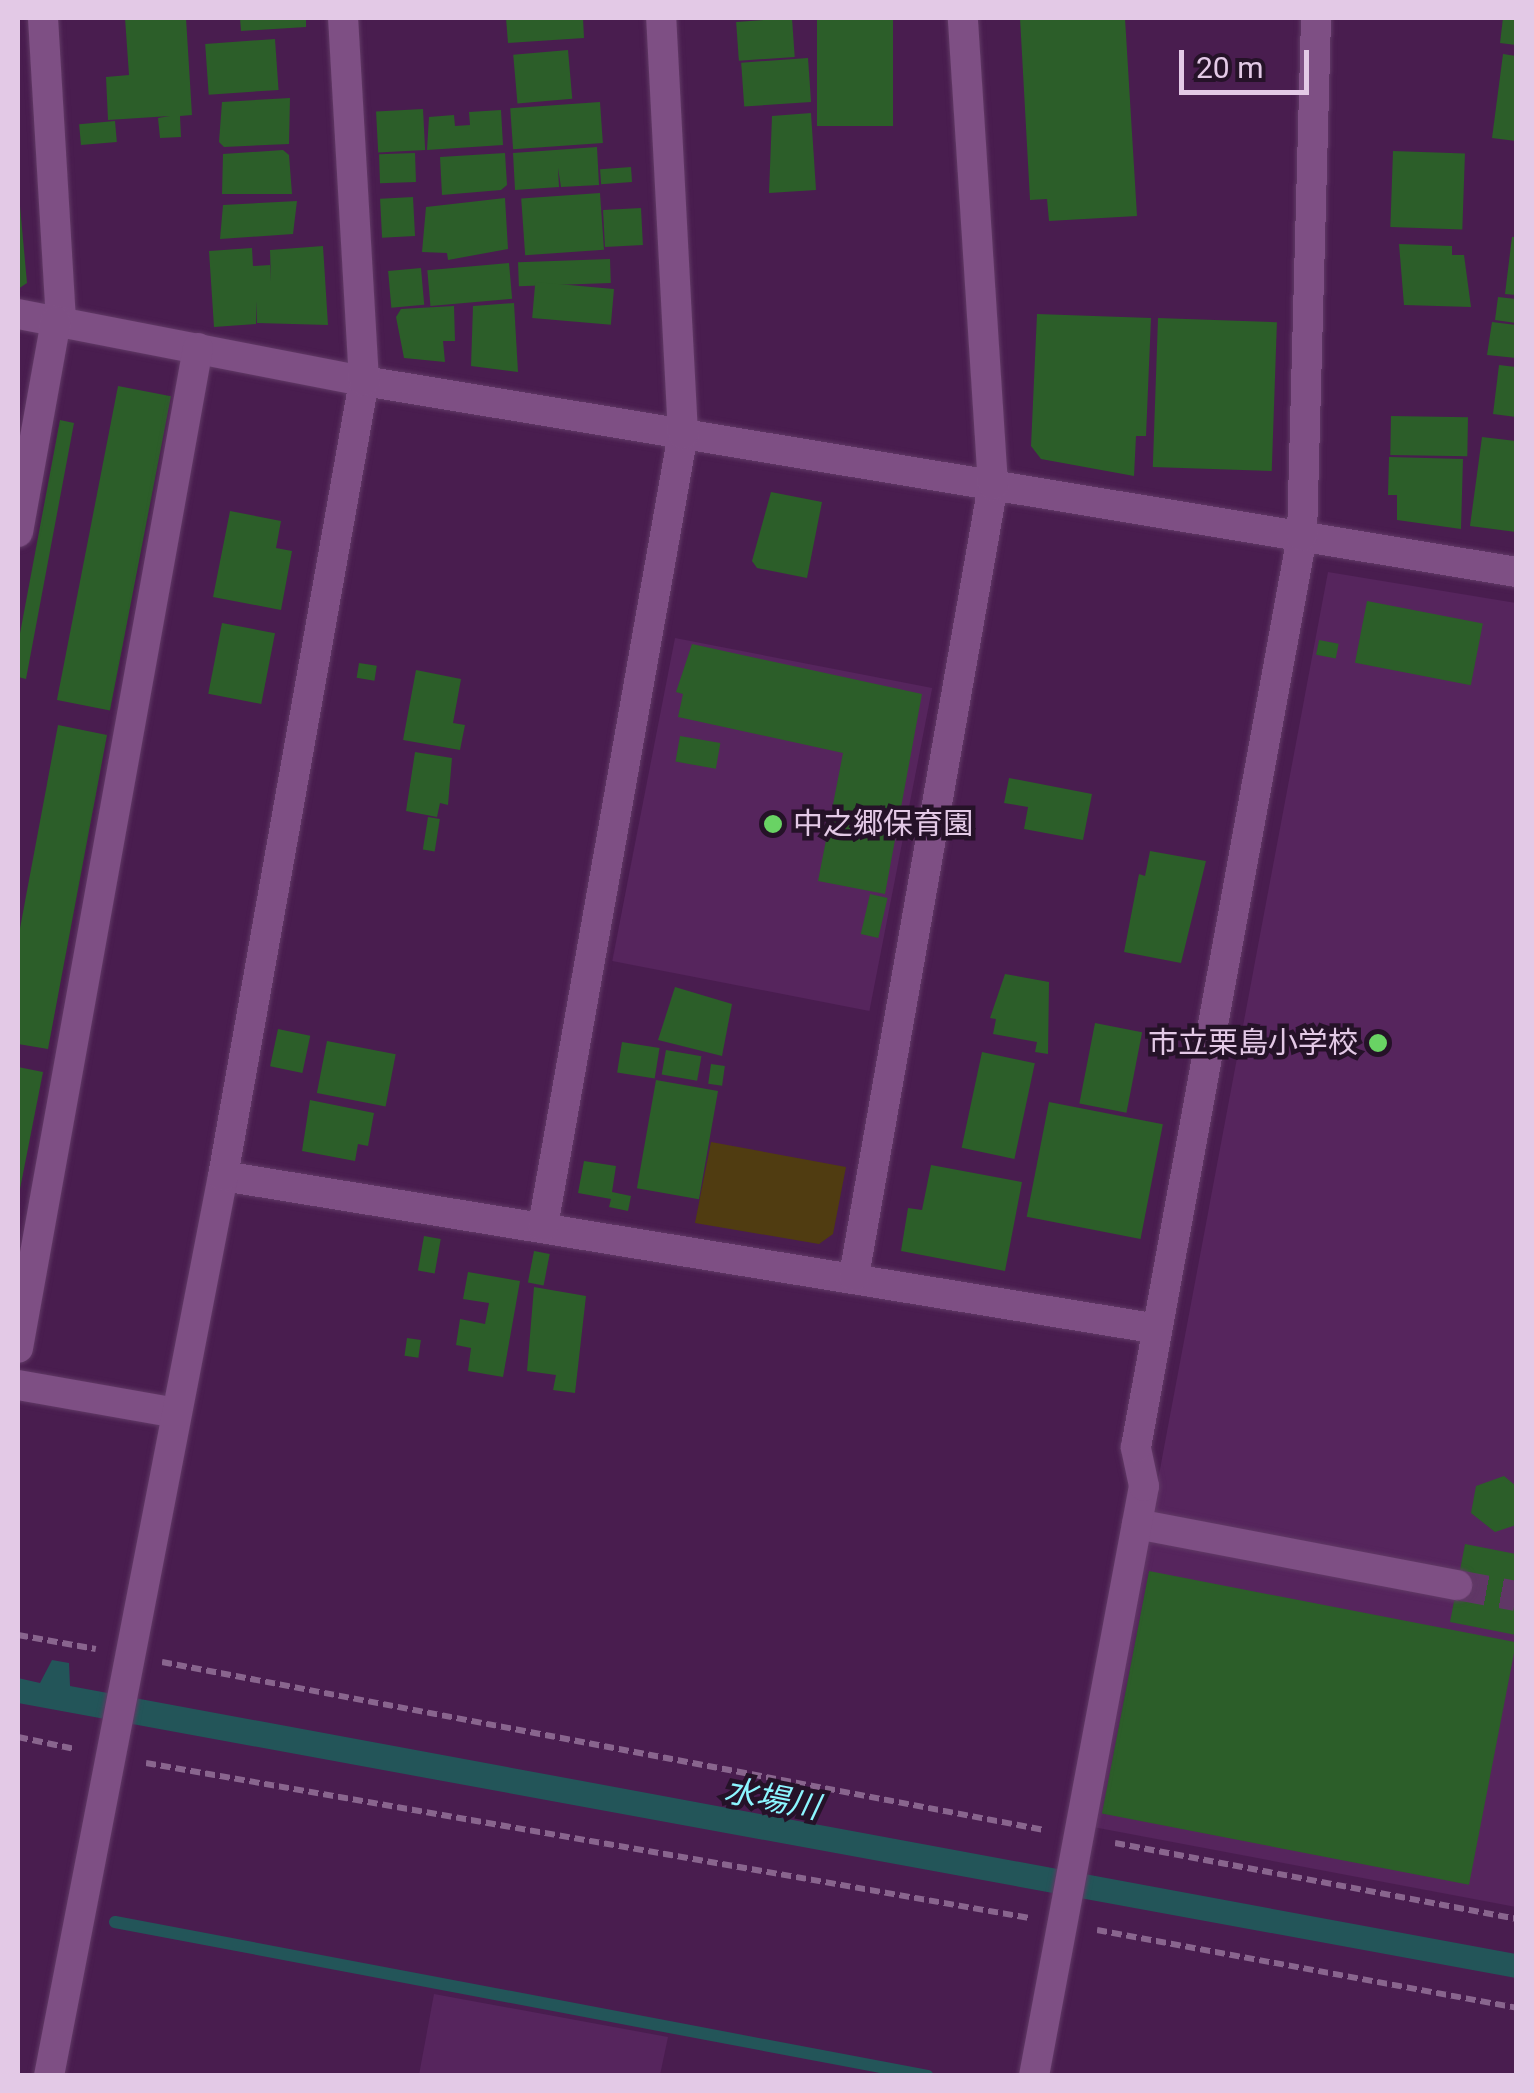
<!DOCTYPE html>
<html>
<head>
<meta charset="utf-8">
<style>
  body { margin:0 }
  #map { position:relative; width:1534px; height:2093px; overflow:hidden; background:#491d4f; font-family:Roboto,"Noto Sans JP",sans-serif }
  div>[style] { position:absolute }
  .built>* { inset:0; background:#56255d; transform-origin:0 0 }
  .green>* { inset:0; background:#503c11 }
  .water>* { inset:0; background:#235559 }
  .stream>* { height:12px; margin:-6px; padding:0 6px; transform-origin:6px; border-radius:6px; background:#235559 }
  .building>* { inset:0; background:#2c5e29; transform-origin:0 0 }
  .minor-tunnel>* { height:30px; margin-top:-15px; transform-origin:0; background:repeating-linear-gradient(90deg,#603766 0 30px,transparent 0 45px) }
  .path>* { height:6px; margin-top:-3px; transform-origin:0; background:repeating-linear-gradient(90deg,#89658e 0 10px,transparent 0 15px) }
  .roads { filter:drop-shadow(0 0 2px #613a66) drop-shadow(0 0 2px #613a66) }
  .minor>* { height:30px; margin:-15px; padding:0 15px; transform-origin:15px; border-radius:15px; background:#7e4f84 }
  .dots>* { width:28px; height:28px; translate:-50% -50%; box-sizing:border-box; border:5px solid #251228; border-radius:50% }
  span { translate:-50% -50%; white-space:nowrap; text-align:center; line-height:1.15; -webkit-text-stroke:9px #251228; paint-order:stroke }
  .poi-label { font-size:30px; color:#e3c9e6 }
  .left { translate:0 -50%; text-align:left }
  .right { translate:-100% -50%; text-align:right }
  .water-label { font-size:32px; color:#8cf6ff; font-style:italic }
  .frame { position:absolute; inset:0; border:20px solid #e3c9e6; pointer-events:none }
  .scale { position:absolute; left:1179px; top:50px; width:130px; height:45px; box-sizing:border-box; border:5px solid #e3c9e6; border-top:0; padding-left:12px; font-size:30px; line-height:35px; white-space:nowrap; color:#e3c9e6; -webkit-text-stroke:8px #251228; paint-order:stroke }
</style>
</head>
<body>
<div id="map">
  <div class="built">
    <div style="clip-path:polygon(1328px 572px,1516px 603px,1516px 1907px,1093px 1827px)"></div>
    <div style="left:675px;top:638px;width:262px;height:329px;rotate:11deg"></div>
    <div style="clip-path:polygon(434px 1994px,668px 2037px,660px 2075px,419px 2075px)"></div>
  </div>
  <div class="green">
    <div style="clip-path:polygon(711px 1142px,846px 1167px,833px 1234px,819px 1244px,695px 1223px)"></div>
  </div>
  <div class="water">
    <div style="clip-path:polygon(52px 1660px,69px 1663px,70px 1686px,1516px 1954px,1516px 1978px,18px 1703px,18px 1678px,40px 1683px)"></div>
  </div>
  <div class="stream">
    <div style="left:115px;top:1922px;width:827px;rotate:10.73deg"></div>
  </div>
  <div class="building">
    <div style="clip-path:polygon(125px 18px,186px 18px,192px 115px,180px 116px,181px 137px,160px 138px,158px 118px,170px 116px,108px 120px,106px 77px,129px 75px)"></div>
    <div style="clip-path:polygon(240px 18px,306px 18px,306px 27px,241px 31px)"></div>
    <div style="clip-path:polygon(506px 18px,583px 18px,584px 38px,508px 43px)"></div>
    <div style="left:792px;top:18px;width:39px;height:56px;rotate:86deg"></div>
    <div style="left:817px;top:18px;width:76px;height:108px"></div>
    <div style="clip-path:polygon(1020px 18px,1125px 18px,1137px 216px,1049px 221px,1047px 199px,1030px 200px)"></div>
    <div style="clip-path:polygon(1503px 18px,1516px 18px,1516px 45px,1500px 43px)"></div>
    <div style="left:275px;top:39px;width:51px;height:70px;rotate:86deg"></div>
    <div style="left:568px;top:50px;width:49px;height:55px;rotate:85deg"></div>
    <div style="clip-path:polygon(1503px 54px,1516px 56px,1516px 141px,1492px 138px)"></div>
    <div style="left:808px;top:58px;width:44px;height:67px;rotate:86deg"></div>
    <div style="clip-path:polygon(290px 98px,289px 144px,224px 147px,219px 142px,222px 102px)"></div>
    <div style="left:600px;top:102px;width:41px;height:90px;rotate:86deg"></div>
    <div style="left:423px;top:109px;width:41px;height:47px;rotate:87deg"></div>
    <div style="clip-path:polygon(501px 110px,503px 145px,427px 150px,429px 117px,454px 115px,455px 126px,470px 125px,469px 112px)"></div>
    <div style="clip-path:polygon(811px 113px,816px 190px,769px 193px,772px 116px)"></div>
    <div style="left:115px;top:121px;width:21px;height:36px;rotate:85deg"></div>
    <div style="clip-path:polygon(597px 147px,599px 185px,561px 187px,558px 168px,559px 187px,515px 190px,513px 153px)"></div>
    <div style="clip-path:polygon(283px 150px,289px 155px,292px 194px,222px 194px,223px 154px)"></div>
    <div style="left:1393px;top:151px;width:72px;height:76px;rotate:2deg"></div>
    <div style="left:415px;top:153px;width:29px;height:36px;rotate:88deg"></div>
    <div style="clip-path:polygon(505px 153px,507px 185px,501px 190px,442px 195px,440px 157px)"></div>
    <div style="left:631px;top:167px;width:15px;height:31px;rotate:86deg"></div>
    <div style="clip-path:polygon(18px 184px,27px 283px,18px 289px)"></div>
    <div style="left:600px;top:193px;width:57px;height:79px;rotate:86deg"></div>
    <div style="left:413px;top:197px;width:39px;height:33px;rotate:87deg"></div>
    <div style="clip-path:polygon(505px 198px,508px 249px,448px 260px,447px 253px,422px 252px,426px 207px)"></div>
    <div style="clip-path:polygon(297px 201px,293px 234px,220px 239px,223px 205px)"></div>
    <div style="left:641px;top:208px;width:37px;height:38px;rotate:87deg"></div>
    <div style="clip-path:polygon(1512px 237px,1516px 237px,1516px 295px,1505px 294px)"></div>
    <div style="clip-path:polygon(1399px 244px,1452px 246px,1452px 255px,1464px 255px,1471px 307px,1404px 305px)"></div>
    <div style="clip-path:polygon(323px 246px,328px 325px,257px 323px,256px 301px,256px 324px,214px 327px,209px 251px,252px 248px,253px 266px,270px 265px,271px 282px,270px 250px)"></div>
    <div style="left:610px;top:259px;width:24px;height:92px;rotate:88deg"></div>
    <div style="left:509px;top:263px;width:36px;height:82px;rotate:85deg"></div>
    <div style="left:421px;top:268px;width:37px;height:33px;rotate:85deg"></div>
    <div style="left:614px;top:289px;width:36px;height:79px;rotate:95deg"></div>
    <div style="clip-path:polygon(1498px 297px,1516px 299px,1516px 323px,1495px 320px)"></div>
    <div style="clip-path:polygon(514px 303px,518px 372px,471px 366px,473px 306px)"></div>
    <div style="clip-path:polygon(454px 306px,455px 341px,443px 341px,445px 362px,404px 358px,396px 317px,401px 309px)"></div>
    <div style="clip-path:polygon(1037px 314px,1151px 318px,1146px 436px,1136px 436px,1134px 476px,1041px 459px,1031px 446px)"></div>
    <div style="left:1158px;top:318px;width:119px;height:149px;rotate:2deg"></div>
    <div style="clip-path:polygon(1492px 322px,1516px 325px,1516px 358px,1487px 355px)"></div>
    <div style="clip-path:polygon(1499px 365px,1516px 367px,1516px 417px,1493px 414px)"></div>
    <div style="left:118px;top:386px;width:54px;height:320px;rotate:11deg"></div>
    <div style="left:1391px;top:416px;width:77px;height:39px;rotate:1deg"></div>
    <div style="clip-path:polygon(60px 420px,74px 423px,26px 679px,18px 677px,18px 644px)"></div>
    <div style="clip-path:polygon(1482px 437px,1516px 441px,1516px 532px,1470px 526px)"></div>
    <div style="clip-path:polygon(1389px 457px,1463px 459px,1461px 529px,1397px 520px,1397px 495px,1388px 495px)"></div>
    <div style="clip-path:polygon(771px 492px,822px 502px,807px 578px,757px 568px,752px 561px)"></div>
    <div style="clip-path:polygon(230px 511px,281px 521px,276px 548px,292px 551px,281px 610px,213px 597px)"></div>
    <div style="left:1367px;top:601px;width:118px;height:63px;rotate:11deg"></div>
    <div style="left:222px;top:623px;width:54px;height:72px;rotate:11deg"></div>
    <div style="left:1319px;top:640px;width:20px;height:15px;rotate:11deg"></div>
    <div style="clip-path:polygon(692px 644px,922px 694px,885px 894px,818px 881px,843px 753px,678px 717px,683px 694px,676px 692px)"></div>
    <div style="left:359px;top:663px;width:18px;height:15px;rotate:9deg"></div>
    <div style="clip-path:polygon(416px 670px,461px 679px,453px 723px,465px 725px,460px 750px,403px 740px)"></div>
    <div style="clip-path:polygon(58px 725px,107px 735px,48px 1049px,18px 1044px,18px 939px)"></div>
    <div style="left:680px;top:736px;width:41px;height:26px;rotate:10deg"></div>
    <div style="clip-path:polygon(415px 752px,452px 758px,448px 805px,440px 803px,437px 817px,406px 811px)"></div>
    <div style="clip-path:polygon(1009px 778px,1092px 794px,1083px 840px,1024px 829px,1028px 807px,1004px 803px)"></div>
    <div style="left:428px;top:817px;width:12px;height:33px;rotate:9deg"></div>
    <div style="clip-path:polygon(1150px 851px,1206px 861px,1181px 963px,1124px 952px,1139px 874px,1145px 876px)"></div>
    <div style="left:870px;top:894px;width:18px;height:41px;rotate:13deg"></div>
    <div style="clip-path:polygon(1005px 974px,1049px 982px,1048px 1054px,1035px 1052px,1037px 1042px,993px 1034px,996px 1019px,990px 1018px)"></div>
    <div style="clip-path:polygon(675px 987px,732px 1004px,722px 1056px,658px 1040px)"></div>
    <div style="left:1095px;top:1023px;width:48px;height:82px;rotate:11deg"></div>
    <div style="left:278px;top:1029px;width:33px;height:38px;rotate:12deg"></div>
    <div style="left:327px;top:1041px;width:70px;height:53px;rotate:11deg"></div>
    <div style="left:622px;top:1042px;width:38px;height:31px;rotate:9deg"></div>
    <div style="left:666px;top:1050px;width:36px;height:25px;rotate:10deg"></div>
    <div style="left:982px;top:1052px;width:54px;height:98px;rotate:12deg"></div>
    <div style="left:711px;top:1064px;width:14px;height:20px;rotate:8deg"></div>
    <div style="clip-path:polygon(18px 1067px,43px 1072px,19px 1194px,18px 1194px)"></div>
    <div style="left:656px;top:1080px;width:63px;height:110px;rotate:10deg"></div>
    <div style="clip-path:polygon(310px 1100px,374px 1113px,368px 1146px,358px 1144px,355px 1161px,302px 1151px)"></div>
    <div style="left:1049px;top:1102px;width:116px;height:117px;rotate:11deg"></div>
    <div style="clip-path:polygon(584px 1161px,616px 1166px,612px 1192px,631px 1196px,628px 1211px,609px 1207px,611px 1199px,578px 1193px)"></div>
    <div style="clip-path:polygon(931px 1165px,1022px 1182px,1005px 1271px,901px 1251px,908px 1208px,922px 1210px)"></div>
    <div style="left:424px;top:1236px;width:17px;height:35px;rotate:10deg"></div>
    <div style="left:534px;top:1251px;width:16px;height:32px;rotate:11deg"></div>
    <div style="clip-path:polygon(468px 1272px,520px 1281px,503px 1377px,468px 1371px,471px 1348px,456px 1345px,460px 1319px,485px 1324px,489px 1303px,463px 1299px)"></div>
    <div style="clip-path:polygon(534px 1287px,586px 1296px,575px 1393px,553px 1390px,556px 1375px,527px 1371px)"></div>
    <div style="left:407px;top:1338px;width:14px;height:18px;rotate:8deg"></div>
    <div style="clip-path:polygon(1504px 1476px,1516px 1486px,1516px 1525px,1495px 1532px,1471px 1513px,1476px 1486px)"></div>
    <div style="clip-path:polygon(1465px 1544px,1516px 1554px,1516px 1635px,1450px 1622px)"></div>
    <div style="left:1149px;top:1571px;width:374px;height:247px;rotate:11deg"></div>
  </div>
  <div class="minor-tunnel">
    <div style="left:1457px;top:1585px;width:60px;rotate:10.6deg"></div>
  </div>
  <div class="path">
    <div style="left:18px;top:1635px;width:79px;rotate:10.2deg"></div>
    <div style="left:162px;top:1662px;width:898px;rotate:10.78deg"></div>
    <div style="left:18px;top:1737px;width:58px;rotate:11.9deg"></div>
    <div style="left:146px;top:1763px;width:897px;rotate:9.95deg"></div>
    <div style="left:1115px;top:1843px;width:408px;rotate:10.7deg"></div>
    <div style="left:1097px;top:1930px;width:426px;rotate:10.5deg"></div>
  </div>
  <div class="roads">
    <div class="minor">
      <div style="left:43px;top:18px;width:304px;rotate:86.6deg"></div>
      <div style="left:18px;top:314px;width:352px;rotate:11deg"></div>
      <div style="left:364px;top:381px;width:1168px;rotate:9.41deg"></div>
      <div style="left:18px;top:532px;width:214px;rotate:-79.8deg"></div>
      <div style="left:223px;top:1176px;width:947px;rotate:9.29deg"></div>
      <div style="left:543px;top:1226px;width:804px;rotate:-79.98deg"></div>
      <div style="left:683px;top:434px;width:417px;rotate:-93deg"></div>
      <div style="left:854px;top:1276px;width:803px;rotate:-80.03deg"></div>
      <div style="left:993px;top:485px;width:468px;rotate:-93.7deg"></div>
      <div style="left:18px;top:1348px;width:1016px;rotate:-79.8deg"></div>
      <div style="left:18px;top:1385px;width:161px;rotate:10deg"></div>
      <div style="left:1137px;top:1524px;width:326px;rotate:10.8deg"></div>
      <div style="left:49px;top:2076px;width:917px;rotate:-79.06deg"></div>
      <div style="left:223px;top:1176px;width:807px;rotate:-79.94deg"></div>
      <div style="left:364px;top:381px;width:364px;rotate:-93.3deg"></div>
      <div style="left:1034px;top:2076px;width:600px;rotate:-79.44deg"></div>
      <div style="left:1144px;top:1486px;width:40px;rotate:-102deg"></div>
      <div style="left:1136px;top:1447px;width:926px;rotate:-79.67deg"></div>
      <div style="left:1302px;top:536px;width:518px;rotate:-88.45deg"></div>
    </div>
  </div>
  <div class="dots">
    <div style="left:773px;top:824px;background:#69d364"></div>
    <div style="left:1378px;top:1043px;background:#69d364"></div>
  </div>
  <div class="poi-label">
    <span class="left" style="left:793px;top:824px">中之郷保育園</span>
    <span class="right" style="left:1358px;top:1043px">市立栗島小学校</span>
  </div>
  <div class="water-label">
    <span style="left:772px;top:1799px;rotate:11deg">水場川</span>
  </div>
  <div class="frame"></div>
  <div class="scale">20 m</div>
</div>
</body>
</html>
